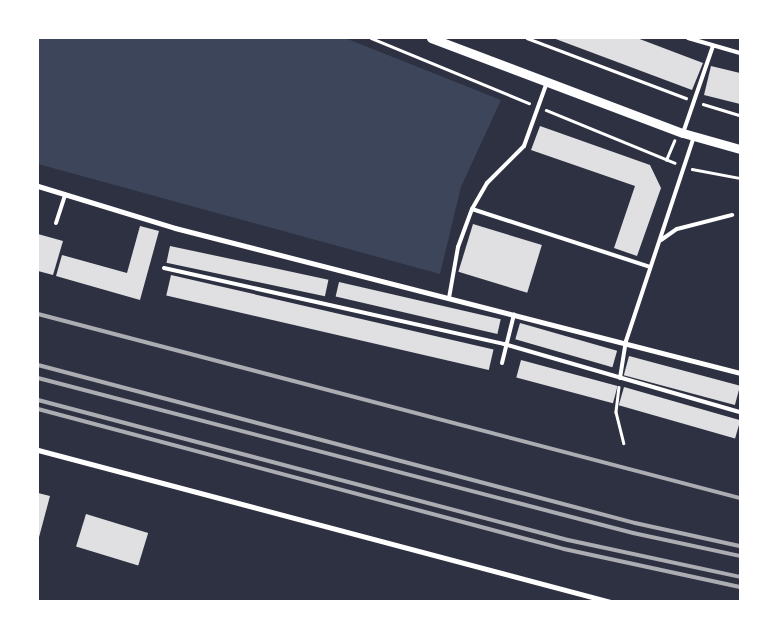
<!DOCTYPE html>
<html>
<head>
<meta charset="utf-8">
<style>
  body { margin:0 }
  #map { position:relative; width:778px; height:639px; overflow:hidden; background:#2d3142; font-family:"Roboto Condensed",sans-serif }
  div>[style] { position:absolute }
  .green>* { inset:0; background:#3c4559 }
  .building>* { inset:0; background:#e0e0e3; transform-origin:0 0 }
  .path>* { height:2.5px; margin:-1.25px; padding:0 1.25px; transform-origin:1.25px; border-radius:1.25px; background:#fff }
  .service>* { height:4px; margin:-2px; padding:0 2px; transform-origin:2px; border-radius:2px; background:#fff }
  .minor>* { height:5px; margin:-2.5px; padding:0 2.5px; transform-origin:2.5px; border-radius:2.5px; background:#fff }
  .tertiary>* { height:9px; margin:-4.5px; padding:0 4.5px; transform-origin:4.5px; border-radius:4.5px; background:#fff }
  .rail>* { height:4px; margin:-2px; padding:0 2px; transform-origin:2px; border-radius:2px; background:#abadb3 }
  span { translate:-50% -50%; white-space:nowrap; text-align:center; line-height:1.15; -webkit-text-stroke:5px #fff; paint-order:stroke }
  .frame { position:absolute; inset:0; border:39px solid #fff; pointer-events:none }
</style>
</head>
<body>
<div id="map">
  <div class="green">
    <div style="clip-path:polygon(38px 38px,345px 38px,501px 100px,461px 187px,440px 274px,38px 164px)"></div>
  </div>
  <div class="building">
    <div style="clip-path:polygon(553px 38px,637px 38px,703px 63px,692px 90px)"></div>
    <div style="clip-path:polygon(711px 66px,740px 73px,740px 104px,704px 95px)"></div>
    <div style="clip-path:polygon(540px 126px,650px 165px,661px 188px,637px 256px,614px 248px,635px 186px,531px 150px)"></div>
    <div style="left:473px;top:224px;width:72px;height:50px;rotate:17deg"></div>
    <div style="clip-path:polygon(140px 226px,159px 231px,140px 300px,56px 276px,62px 255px,127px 273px)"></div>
    <div style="clip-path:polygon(38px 234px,63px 241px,53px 275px,38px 271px)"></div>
    <div style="left:170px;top:246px;width:162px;height:17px;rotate:12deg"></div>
    <div style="left:171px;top:275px;width:331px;height:21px;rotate:13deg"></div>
    <div style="left:339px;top:282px;width:166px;height:15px;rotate:13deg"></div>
    <div style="left:520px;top:323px;width:101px;height:17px;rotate:16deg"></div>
    <div style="left:629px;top:356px;width:115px;height:20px;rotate:15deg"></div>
    <div style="left:521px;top:360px;width:100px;height:18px;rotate:15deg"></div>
    <div style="left:624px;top:387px;width:121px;height:19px;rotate:16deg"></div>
    <div style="clip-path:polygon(38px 493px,50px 496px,38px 541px)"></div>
    <div style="left:86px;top:514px;width:65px;height:34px;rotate:17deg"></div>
  </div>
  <div class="path">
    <div style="left:371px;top:38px;width:171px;rotate:22.4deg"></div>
    <div style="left:527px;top:38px;width:170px;rotate:20.7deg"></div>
    <div style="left:703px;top:104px;width:39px;rotate:17deg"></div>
    <div style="left:546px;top:110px;width:139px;rotate:22.3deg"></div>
    <div style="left:666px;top:160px;width:21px;rotate:-67deg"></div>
    <div style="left:692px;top:169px;width:49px;rotate:10.6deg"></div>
    <div style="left:619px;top:387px;width:25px;rotate:97deg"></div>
    <div style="left:616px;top:412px;width:32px;rotate:76deg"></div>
  </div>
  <div class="service">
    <div style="left:688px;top:38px;width:54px;rotate:16.1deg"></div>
    <div style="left:683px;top:133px;width:92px;rotate:-71deg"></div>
    <div style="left:472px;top:209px;width:187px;rotate:18deg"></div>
    <div style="left:56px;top:223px;width:29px;rotate:-72deg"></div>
    <div style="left:661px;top:240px;width:19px;rotate:-35deg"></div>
    <div style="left:677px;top:229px;width:57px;rotate:-14.3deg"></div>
    <div style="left:164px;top:268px;width:348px;rotate:12.6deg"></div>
    <div style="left:504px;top:344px;width:246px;rotate:16.1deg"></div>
    <div style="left:449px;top:298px;width:52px;rotate:-80deg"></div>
    <div style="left:458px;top:247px;width:40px;rotate:-69.8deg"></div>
    <div style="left:472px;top:209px;width:30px;rotate:-60deg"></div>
    <div style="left:487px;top:183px;width:52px;rotate:-45deg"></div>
    <div style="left:524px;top:146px;width:68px;rotate:-70.2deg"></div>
    <div style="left:502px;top:363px;width:50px;rotate:-76.2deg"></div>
    <div style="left:620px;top:378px;width:37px;rotate:-81deg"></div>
    <div style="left:626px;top:341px;width:215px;rotate:-71.6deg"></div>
  </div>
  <div class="minor">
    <div style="left:38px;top:186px;width:143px;rotate:17deg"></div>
    <div style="left:175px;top:228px;width:583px;rotate:14.39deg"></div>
    <div style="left:38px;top:450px;width:593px;rotate:14.86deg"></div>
  </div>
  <div class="tertiary">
    <div style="left:431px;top:38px;width:269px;rotate:20.7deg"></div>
    <div style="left:683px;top:133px;width:59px;rotate:15.7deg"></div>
  </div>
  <div class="rail">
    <div style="left:38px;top:314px;width:726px;rotate:14.69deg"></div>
    <div style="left:38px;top:365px;width:618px;rotate:14.82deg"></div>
    <div style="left:635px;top:523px;width:107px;rotate:12.4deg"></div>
    <div style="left:38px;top:378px;width:615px;rotate:14.6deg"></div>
    <div style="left:633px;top:533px;width:109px;rotate:12.1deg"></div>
    <div style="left:38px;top:400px;width:548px;rotate:14.8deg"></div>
    <div style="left:568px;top:540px;width:176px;rotate:12.1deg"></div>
    <div style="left:38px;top:409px;width:544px;rotate:14.9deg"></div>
    <div style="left:564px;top:549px;width:180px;rotate:12.2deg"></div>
  </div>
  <div class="frame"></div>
</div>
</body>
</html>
